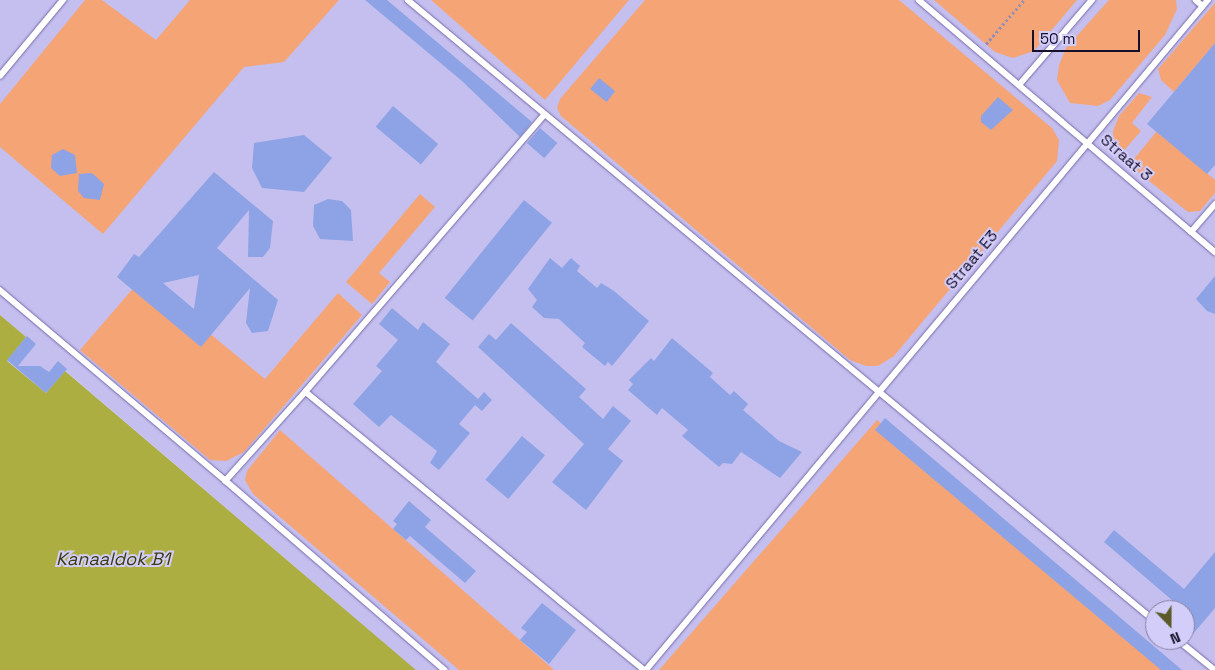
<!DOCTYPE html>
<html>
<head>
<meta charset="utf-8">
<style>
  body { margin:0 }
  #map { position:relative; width:1215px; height:670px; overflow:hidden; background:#d2cdf9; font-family:"Space Grotesk",sans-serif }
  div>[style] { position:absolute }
  .built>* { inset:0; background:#c5bfef }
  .green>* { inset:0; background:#f5a476 }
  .water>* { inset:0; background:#acae41 }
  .building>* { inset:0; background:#8ea3e5; transform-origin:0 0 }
  .path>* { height:2.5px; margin-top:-1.25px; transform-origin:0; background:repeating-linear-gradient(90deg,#948eb4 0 2.5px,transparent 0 5px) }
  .roads { filter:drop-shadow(0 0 1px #756aab) drop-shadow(0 0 1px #756aab) }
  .lane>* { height:5.5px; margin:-2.75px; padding:0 2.75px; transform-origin:2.75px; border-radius:2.75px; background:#fff }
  span { translate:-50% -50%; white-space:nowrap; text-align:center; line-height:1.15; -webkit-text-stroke:4px #d2cdf9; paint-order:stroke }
  .street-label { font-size:16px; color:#16102a }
  .water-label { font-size:18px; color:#3b3c0f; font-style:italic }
  .north { position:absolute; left:1145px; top:600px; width:50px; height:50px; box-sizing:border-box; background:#d2cdf9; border:1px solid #8781a6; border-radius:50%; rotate:158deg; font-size:14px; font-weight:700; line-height:20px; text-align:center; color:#16102a }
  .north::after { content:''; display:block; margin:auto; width:18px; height:22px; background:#5a5b29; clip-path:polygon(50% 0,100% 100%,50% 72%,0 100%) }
  .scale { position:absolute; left:1032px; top:30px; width:108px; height:22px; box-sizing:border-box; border:2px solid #16102a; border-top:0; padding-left:6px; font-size:15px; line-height:18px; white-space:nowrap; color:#16102a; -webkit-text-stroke:4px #d2cdf9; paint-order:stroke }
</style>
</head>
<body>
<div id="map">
  <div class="built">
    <div style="clip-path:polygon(evenodd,0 0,1215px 0,1215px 670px,416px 670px,66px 371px,46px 393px,7px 360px,26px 337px,0 315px,0 0,1155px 610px,1185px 610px,1185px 640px,1155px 640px,1155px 610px)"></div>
  </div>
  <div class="green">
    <div style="clip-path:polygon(85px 0,102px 0,156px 40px,190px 0,339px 0,284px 62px,244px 67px,103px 234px,0 147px,0 104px)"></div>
    <div style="clip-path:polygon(431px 0,629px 0,545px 100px)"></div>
    <div style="clip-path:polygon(645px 0,899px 0,1052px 128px,1059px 140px,1057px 161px,894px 356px,878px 366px,866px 366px,850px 360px,561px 116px,557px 108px,560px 99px)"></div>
    <div style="clip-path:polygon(934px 0,1077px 0,1034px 51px,1013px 58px,995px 52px)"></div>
    <div style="clip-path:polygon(1109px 0,1176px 0,1177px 9px,1165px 35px,1110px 100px,1098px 106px,1070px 103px,1057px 80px,1059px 65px,1066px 48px)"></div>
    <div style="clip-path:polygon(1215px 3px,1215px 43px,1174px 92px,1161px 80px,1158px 69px)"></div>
    <div style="clip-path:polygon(1139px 93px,1152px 97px,1132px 123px,1141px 131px,1120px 155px,1114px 145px,1113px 131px,1119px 116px)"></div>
    <div style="clip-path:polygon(1157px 131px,1215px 180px,1215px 193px,1200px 211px,1188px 212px,1129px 165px)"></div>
    <div style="clip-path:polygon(420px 194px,435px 207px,379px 273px,390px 282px,372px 304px,346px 282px)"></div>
    <div style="clip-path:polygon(142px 278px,265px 379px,338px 293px,362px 315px,244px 452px,226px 461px,210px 460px,80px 350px)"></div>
    <div style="clip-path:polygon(877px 420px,1174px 670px,659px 670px)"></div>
    <div style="clip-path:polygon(280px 430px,554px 670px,459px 670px,253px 494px,245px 480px,247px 471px)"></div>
  </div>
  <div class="water">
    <div style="clip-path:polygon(0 315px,26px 337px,7px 361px,46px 393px,65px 371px,416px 670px,0 670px)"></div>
  </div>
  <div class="building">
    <div style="clip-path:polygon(365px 0,387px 0,532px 122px,520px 137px,462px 81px)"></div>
    <div style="clip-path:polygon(1215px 43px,1215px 165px,1207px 174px,1147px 124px)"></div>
    <div style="left:599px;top:78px;width:21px;height:14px;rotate:39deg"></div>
    <div style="clip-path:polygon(998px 97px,1013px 110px,991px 130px,981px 122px,981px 116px)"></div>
    <div style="left:393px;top:106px;width:59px;height:27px;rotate:40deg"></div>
    <div style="left:540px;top:128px;width:23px;height:20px;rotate:41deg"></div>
    <div style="clip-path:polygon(304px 135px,332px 158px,304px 192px,262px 188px,252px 168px,254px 143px)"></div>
    <div style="clip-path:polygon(63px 149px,75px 155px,77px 173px,60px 176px,51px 168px,52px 155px)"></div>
    <div style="clip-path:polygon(evenodd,214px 172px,273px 221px,270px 248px,263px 257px,248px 257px,249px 210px,217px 248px,278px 300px,268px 331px,252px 333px,246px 323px,250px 288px,201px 347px,117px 277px,134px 254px,139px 257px,214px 172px,199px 275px,194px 309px,163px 283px,199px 275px)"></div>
    <div style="clip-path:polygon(92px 173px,104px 184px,100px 200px,84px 198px,78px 191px,79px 174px)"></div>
    <div style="clip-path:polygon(328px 199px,342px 201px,351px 210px,353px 241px,320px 239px,313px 226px,314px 205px)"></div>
    <div style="left:524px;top:200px;width:36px;height:126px;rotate:39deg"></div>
    <div style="clip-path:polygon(550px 258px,562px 268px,571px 258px,580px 266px,577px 271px,597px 288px,601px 283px,614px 291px,649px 321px,612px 366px,608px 362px,605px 366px,582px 347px,585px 343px,559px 319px,544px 318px,532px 307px,537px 300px,528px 289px)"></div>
    <div style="clip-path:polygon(1215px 276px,1215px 314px,1207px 311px,1196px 299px)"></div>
    <div style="clip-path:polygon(392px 308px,418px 330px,423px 322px,450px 344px,436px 362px,478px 399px,484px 392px,492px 400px,482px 411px,475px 405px,459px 424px,470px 433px,439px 470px,430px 463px,437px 451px,391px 415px,379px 427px,353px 404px,382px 371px,376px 366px,398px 340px,379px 324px)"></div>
    <div style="clip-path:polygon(511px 323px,586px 389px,579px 397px,603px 419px,613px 406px,631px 421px,608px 449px,623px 461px,586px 510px,552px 482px,584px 444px,478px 347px,489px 334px,496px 340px)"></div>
    <div style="clip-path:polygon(27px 336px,36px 344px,18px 366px,40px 366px,49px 372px,58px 361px,67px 369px,46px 393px,7px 360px)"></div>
    <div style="clip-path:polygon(672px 338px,713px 373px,710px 377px,730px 395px,734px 391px,748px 404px,743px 410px,779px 441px,802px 452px,780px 478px,741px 452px,732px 464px,723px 463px,719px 467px,682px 436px,688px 430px,662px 408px,657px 415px,628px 390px,633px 384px,629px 380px,651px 358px,654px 361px)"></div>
    <div style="clip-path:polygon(885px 418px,1182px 670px,1161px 670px,875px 430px)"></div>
    <div style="left:522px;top:436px;width:30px;height:57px;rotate:40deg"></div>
    <div style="clip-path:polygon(409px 501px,431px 520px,425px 527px,476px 571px,465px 583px,410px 536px,406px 540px,393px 529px,397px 524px,393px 521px)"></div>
    <div style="clip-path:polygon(1114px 530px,1184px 589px,1215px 552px,1215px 608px,1187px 641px,1185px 610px,1165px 610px,1173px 601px,1104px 542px)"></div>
    <div style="clip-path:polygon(542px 603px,576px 630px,549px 664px,520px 640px,527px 632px,521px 628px)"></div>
  </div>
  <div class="path">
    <div style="left:986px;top:44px;width:58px;rotate:-49.2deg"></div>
  </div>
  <div class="roads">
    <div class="lane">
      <div style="left:408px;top:0;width:971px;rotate:39.74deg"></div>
      <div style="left:919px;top:0;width:389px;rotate:40.4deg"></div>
      <div style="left:1196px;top:0;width:9px;rotate:41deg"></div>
      <div style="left:0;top:76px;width:99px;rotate:-50.3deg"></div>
      <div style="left:1020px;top:84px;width:111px;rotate:-49.4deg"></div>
      <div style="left:544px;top:116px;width:364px;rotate:130.8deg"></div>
      <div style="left:306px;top:392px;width:438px;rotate:39.4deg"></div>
      <div style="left:1191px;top:232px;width:37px;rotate:-49deg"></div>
      <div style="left:0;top:290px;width:296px;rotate:40.2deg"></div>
      <div style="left:306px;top:392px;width:120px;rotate:132deg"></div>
      <div style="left:226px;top:481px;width:289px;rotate:40.8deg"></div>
      <div style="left:1178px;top:640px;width:48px;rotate:39deg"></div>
      <div style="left:646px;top:670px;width:874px;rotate:-50.01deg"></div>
    </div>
  </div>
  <div class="street-label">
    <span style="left:1126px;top:158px;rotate:41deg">Straat 3</span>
    <span style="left:972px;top:260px;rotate:-50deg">Straat E3</span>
  </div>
  <div class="water-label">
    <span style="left:113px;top:559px">Kanaaldok B1</span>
  </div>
  <div class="north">N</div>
  <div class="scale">50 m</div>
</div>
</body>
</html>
